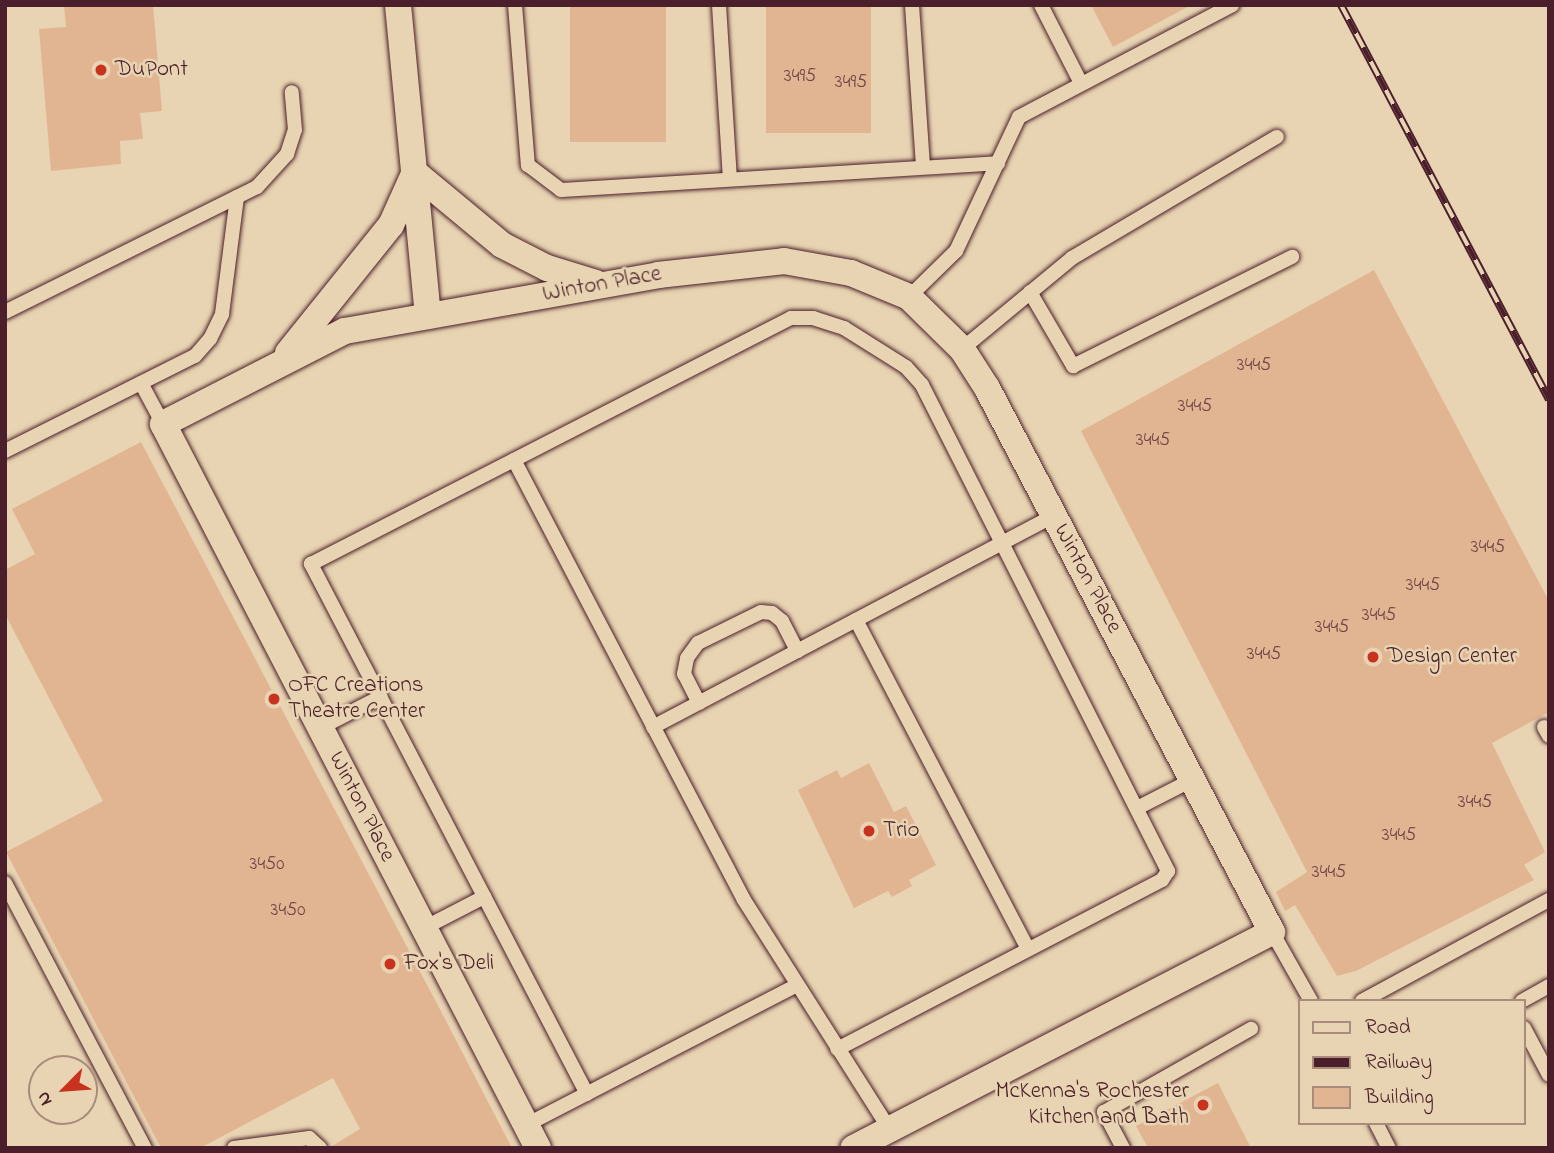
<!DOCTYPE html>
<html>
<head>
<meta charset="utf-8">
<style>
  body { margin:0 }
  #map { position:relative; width:1554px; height:1153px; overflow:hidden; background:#e8d4b2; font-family:"Indie Flower",sans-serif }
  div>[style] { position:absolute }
  .building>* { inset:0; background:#e2b592; transform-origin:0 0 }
  .roads { filter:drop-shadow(0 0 2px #4a1f2b) drop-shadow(0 0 2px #4a1f2b) }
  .service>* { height:14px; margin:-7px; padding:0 7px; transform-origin:7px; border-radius:7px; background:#e8d4b2 }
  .minor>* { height:26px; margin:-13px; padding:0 13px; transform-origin:13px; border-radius:13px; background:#e8d4b2 }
  .rail>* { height:8px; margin-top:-4px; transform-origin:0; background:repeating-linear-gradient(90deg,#e8d4b2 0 16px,#4a1f2b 0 32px); box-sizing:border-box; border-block:2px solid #4a1f2b }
  .dots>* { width:19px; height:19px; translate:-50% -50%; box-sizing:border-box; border:4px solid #e8d4b2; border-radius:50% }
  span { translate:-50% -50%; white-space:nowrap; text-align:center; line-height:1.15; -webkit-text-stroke:5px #e8d4b2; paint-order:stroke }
  .number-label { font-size:19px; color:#704445 }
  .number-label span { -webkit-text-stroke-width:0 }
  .poi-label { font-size:23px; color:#4a1f2b }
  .left { translate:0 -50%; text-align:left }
  .right { translate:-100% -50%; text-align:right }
  .street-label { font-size:23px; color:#4a1f2b }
  .frame { position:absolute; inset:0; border:7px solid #4a1f2b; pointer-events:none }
  .legend { position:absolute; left:1298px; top:999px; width:228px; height:126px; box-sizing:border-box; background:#e8d4b2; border:2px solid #a98c7c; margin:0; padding:9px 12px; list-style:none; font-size:21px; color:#4a1f2b }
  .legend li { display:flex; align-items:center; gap:14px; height:35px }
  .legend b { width:35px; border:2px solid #a98c7c }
  .north { position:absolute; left:28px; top:1055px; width:70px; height:70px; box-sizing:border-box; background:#e8d4b2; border:2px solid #a98c7c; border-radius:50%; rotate:245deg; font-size:19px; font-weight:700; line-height:28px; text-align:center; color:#4a1f2b }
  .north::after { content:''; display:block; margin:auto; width:24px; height:32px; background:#c8321e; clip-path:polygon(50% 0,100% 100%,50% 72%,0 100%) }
</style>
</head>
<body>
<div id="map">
  <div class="building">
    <div style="clip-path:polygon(64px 5px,153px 5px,162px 111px,140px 113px,143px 139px,120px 141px,121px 164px,51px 171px,39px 29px,66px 27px)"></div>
    <div style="left:570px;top:5px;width:96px;height:137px"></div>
    <div style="left:766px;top:5px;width:105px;height:128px"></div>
    <div style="clip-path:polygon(1091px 5px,1191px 5px,1113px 47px)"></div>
    <div style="clip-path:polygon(1374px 270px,1549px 601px,1549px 712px,1492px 743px,1545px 852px,1524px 865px,1534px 880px,1356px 971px,1337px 976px,1295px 905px,1285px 911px,1276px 892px,1307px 872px,1081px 431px)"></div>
    <div style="clip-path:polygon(141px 442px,444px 1017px,512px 1148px,329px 1148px,360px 1129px,333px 1078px,200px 1148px,161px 1148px,6px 852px,103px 801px,5px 614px,5px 570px,35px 554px,12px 509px)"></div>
    <div style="clip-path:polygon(869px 763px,894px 812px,906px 806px,936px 865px,909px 880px,912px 886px,892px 897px,888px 891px,854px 908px,798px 790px,837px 770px,841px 778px)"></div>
    <div style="clip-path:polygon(1218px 1083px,1251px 1148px,1148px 1148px,1136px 1126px)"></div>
  </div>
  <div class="roads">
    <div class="service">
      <div style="left:515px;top:5px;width:161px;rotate:85.4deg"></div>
      <div style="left:528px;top:165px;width:41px;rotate:37.1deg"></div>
      <div style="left:561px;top:190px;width:438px;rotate:-3.5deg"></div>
      <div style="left:719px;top:5px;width:173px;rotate:86.4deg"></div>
      <div style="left:912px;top:5px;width:161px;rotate:86.1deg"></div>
      <div style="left:1041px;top:5px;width:88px;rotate:62.9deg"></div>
      <div style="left:1030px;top:292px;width:86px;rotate:59.8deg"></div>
      <div style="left:1073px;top:366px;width:245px;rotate:-26.5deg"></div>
      <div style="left:909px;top:297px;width:66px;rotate:-44.4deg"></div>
      <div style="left:956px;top:251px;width:148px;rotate:-64.8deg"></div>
      <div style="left:1019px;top:117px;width:241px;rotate:-27.7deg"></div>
      <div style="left:5px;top:312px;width:281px;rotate:-26.4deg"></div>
      <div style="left:257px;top:187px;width:45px;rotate:-47.7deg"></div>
      <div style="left:287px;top:154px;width:25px;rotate:-72deg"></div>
      <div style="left:295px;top:130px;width:38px;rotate:-95deg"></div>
      <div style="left:962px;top:349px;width:143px;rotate:-39.6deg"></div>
      <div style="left:1072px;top:258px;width:238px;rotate:-30.6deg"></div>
      <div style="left:141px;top:383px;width:47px;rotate:61.8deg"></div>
      <div style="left:5px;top:451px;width:212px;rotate:-26.6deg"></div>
      <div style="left:195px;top:356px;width:23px;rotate:-49deg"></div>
      <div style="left:210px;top:339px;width:28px;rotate:-64deg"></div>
      <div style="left:222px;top:314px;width:118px;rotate:-82.7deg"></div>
      <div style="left:514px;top:460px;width:496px;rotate:62.4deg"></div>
      <div style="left:744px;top:900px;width:272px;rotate:57.6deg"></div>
      <div style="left:856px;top:620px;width:371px;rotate:62.4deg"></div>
      <div style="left:699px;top:703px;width:33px;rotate:-117deg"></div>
      <div style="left:684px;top:674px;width:16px;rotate:-79deg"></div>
      <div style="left:687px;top:658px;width:19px;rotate:-54deg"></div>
      <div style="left:698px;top:643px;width:70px;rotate:-26.2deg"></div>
      <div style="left:761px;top:612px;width:11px;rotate:5deg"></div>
      <div style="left:772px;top:613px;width:13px;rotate:39deg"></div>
      <div style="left:782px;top:621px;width:34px;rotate:63deg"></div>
      <div style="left:653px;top:727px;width:453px;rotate:-27.8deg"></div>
      <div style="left:1544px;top:727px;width:10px;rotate:61deg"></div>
      <div style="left:320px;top:728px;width:68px;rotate:-27.3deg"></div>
      <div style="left:1139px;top:807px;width:59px;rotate:-27deg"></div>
      <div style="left:5px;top:883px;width:300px;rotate:62.2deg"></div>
      <div style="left:424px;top:928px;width:68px;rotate:-27.3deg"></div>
      <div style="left:1272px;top:932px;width:79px;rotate:60.5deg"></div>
      <div style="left:1362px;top:1001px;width:213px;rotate:-28.4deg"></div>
      <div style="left:1522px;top:1001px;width:31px;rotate:-29deg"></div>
      <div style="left:1524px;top:1028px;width:53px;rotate:62deg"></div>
      <div style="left:587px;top:1094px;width:598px;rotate:-117.51deg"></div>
      <div style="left:311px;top:564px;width:539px;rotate:-27.14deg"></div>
      <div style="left:791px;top:318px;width:22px"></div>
      <div style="left:813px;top:318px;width:33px;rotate:18deg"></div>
      <div style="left:844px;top:328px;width:73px;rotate:32.2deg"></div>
      <div style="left:906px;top:367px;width:24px;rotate:48deg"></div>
      <div style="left:922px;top:385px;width:545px;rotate:63.15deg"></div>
      <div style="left:1168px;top:871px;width:11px;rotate:124deg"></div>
      <div style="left:1162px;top:880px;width:366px;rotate:152.5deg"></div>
      <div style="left:1376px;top:1123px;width:28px;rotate:63deg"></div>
      <div style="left:526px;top:1125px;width:305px;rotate:-27.3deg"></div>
      <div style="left:234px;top:1148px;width:76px;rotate:-7.6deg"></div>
      <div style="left:309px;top:1138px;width:15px;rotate:42deg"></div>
      <div style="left:1123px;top:1148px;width:41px;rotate:-117.8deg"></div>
      <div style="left:1104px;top:1112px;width:169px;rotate:-29.5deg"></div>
    </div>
    <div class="minor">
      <div style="left:398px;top:5px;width:312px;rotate:84.5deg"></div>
      <div style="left:414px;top:172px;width:114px;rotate:39.7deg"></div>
      <div style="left:502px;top:245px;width:51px;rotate:27.1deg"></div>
      <div style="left:547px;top:268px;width:51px;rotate:17deg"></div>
      <div style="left:288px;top:353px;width:164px;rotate:-51.2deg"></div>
      <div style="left:391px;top:225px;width:56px;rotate:-65.7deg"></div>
      <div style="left:538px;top:1148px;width:815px;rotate:-117.38deg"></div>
      <div style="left:163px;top:424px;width:204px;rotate:-27.1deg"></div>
      <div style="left:345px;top:331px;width:318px;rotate:-10.1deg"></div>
      <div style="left:658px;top:275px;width:127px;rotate:-6.3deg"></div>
      <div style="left:784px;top:261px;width:68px;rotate:10.2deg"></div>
      <div style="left:851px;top:273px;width:63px;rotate:22.5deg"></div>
      <div style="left:909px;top:297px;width:74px;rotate:44.5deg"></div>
      <div style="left:962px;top:349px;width:46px;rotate:57.3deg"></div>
      <div style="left:987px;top:388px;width:614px;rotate:62.35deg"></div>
      <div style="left:1272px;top:932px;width:471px;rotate:152.7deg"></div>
    </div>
  </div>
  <div class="rail">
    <div style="left:1341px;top:5px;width:446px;rotate:62.2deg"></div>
  </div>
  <div class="dots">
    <div style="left:101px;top:70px;background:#c8321e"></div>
    <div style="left:1373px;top:657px;background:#c8321e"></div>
    <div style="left:274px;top:699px;background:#c8321e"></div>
    <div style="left:869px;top:831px;background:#c8321e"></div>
    <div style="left:390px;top:964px;background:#c8321e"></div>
    <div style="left:1203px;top:1105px;background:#c8321e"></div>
  </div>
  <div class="number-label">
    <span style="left:800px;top:77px">3495</span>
    <span style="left:851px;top:83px">3495</span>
    <span style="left:1254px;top:366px">3445</span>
    <span style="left:1195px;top:407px">3445</span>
    <span style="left:1153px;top:441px">3445</span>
    <span style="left:1488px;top:548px">3445</span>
    <span style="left:1423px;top:586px">3445</span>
    <span style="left:1379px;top:616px">3445</span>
    <span style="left:1332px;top:628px">3445</span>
    <span style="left:1264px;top:655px">3445</span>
    <span style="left:1475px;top:803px">3445</span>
    <span style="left:1399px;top:836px">3445</span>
    <span style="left:267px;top:865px">3450</span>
    <span style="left:1329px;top:873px">3445</span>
    <span style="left:288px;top:911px">3450</span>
  </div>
  <div class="poi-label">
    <span class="left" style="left:115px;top:70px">DuPont</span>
    <span class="left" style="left:1387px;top:657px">Design Center</span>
    <span class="left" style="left:288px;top:699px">OFC Creations<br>Theatre Center</span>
    <span class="left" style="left:883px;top:831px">Trio</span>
    <span class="left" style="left:404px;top:964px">Fox's Deli</span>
    <span class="right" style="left:1189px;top:1105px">McKenna's Rochester<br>Kitchen and Bath</span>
  </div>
  <div class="street-label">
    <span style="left:602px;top:285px;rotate:-10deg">Winton Place</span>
    <span style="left:1087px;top:579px;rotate:62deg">Winton Place</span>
    <span style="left:361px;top:807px;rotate:63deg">Winton Place</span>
  </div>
  <div class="frame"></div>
  <ul class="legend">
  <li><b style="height:9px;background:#e8d4b2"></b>Road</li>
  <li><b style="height:9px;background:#4a1f2b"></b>Railway</li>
  <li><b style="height:19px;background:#e2b592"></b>Building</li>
  </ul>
  <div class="north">N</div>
</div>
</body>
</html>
